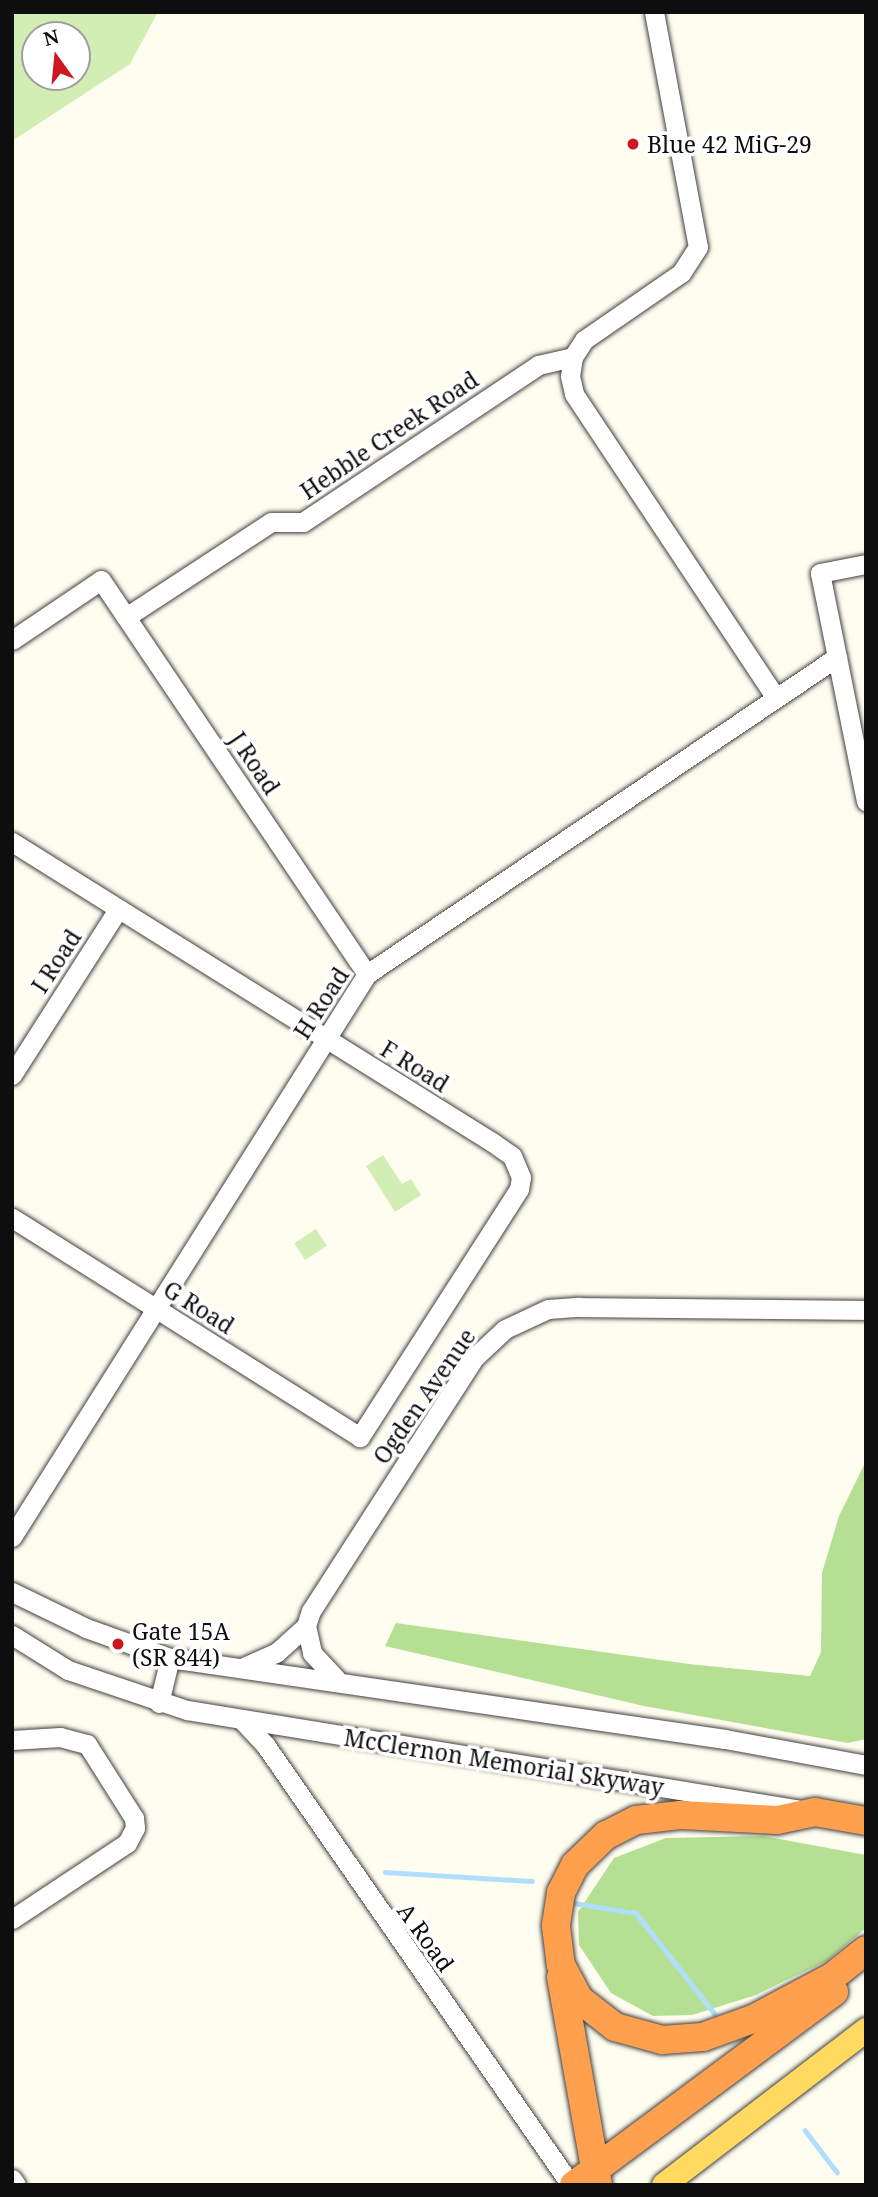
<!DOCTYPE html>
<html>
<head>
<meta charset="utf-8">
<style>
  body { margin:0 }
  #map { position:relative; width:878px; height:2197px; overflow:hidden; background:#fffcf0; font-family:"Noto Serif",serif }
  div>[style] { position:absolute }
  .green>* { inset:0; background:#d2eeb5; transform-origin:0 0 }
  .forest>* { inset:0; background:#b5e093 }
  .stream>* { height:4.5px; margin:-2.25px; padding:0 2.25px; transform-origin:2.25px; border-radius:2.25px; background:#afdffc }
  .roads { filter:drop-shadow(0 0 2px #414141) drop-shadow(0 0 2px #414141) }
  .minor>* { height:19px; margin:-9.5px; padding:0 9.5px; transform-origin:9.5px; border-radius:9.5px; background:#fff }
  .major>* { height:24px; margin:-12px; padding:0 12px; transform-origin:12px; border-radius:12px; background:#ffd960 }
  .highway>* { height:28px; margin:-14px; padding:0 14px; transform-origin:14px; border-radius:14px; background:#ffa04e }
  .dots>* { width:19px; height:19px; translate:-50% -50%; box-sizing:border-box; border:4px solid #fff; border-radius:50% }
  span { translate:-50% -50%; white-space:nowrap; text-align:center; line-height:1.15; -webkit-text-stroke:7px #fff; paint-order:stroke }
  .poi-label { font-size:23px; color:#0e0e0e }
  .left { translate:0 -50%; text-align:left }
  .street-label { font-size:23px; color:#0e0e0e }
  .frame { position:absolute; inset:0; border:14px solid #0e0e0e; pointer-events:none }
  .north { position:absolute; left:21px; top:21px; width:70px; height:70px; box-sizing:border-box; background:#fff; border:2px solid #9f9f9f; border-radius:50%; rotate:345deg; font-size:19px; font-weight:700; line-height:28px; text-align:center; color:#0e0e0e }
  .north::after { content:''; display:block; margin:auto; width:24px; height:32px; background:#cd1820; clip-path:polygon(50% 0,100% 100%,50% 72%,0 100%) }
</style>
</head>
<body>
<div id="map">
  <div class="green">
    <div style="clip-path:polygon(evenodd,12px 12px,158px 12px,130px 64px,12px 141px,12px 12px,35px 35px,77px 35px,77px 77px,35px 77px,35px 35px)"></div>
    <div style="clip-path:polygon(383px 1155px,402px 1184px,411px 1179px,421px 1195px,395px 1212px,366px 1166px)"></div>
    <div style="left:316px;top:1229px;width:20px;height:26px;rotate:57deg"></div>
  </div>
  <div class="forest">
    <div style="clip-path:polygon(866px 1461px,866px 1739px,848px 1743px,644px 1706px,385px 1646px,396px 1623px,689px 1664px,810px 1676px,821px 1652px,822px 1573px,839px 1516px)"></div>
    <div style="clip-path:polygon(763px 1836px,866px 1855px,866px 1928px,826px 1961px,756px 1995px,692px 2015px,653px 2016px,611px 1993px,579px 1945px,578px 1912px,614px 1858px,666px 1838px)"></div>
  </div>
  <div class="stream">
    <div style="left:385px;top:1872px;width:147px;rotate:3.5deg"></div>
    <div style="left:574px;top:1903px;width:63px;rotate:9.2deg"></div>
    <div style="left:636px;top:1913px;width:128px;rotate:52deg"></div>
    <div style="left:805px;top:2130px;width:53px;rotate:52.7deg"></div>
  </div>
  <div class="roads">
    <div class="minor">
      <div style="left:654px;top:12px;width:239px;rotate:79.4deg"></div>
      <div style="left:698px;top:247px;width:31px;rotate:123deg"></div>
      <div style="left:681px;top:273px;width:118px;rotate:145.4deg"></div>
      <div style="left:584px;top:340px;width:20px;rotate:123deg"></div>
      <div style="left:573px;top:357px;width:19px;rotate:99deg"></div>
      <div style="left:570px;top:376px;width:18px;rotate:77deg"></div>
      <div style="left:574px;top:394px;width:365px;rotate:56.4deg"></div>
      <div style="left:866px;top:564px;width:47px;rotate:168.9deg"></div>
      <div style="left:820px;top:573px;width:233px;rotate:78.6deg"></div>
      <div style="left:126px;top:617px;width:173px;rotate:-33.2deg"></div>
      <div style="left:271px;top:522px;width:32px"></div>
      <div style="left:303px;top:522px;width:283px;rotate:-33.7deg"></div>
      <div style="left:538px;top:365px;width:36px;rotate:-13deg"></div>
      <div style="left:12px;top:640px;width:107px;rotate:-34deg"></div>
      <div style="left:101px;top:580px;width:475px;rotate:56deg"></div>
      <div style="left:12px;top:842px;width:566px;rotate:32.01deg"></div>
      <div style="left:492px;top:1142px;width:24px;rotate:35deg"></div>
      <div style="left:512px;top:1156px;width:23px;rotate:67deg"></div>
      <div style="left:521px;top:1177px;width:12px;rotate:99deg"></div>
      <div style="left:519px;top:1189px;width:295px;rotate:122.7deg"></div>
      <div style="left:360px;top:1437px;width:411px;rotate:-147.8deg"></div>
      <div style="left:12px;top:1075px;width:197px;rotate:-57.4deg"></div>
      <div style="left:12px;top:1537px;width:666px;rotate:-57.77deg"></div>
      <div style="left:367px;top:974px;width:567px;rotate:-34deg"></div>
      <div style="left:12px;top:1592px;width:82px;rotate:25.9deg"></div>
      <div style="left:86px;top:1628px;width:89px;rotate:19.7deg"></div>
      <div style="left:170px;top:1658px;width:561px;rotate:8.3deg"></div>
      <div style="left:725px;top:1739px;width:143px;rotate:10.4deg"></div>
      <div style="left:306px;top:1626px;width:28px;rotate:77deg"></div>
      <div style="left:312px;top:1653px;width:35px;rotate:47deg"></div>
      <div style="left:12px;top:1635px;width:66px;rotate:32deg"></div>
      <div style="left:68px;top:1670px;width:126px;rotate:18.6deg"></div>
      <div style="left:187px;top:1710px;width:623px;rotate:9.24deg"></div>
      <div style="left:244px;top:1667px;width:35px;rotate:-24deg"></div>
      <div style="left:276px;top:1653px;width:40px;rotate:-42deg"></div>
      <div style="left:306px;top:1626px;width:16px;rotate:-72deg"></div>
      <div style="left:311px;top:1611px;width:301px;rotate:-57.2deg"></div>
      <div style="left:474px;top:1358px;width:42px;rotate:-43.1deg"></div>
      <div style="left:505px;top:1329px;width:47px;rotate:-24.9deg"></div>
      <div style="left:548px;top:1309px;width:31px;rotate:-4deg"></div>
      <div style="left:579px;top:1307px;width:287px;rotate:0.6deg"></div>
      <div style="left:159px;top:1703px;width:46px;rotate:-76.3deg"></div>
      <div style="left:241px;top:1719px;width:37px;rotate:47deg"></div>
      <div style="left:266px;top:1746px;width:535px;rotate:55.21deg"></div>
      <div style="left:12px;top:1740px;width:48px;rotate:-3.6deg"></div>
      <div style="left:60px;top:1737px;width:28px;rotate:15deg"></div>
      <div style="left:87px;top:1744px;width:88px;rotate:57.6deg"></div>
      <div style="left:134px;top:1818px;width:10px;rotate:84deg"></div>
      <div style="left:135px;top:1828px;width:17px;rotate:118deg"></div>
      <div style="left:127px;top:1843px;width:138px;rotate:146.5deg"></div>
      <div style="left:12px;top:2179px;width:7px;rotate:56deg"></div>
    </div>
    <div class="major">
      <div style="left:664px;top:2185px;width:255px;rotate:-37.5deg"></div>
    </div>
    <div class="highway">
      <div style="left:866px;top:1821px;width:52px;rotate:-170deg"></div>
      <div style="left:815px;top:1812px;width:39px;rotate:168deg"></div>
      <div style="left:777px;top:1820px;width:97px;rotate:-177deg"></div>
      <div style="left:680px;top:1815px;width:44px;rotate:173.5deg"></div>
      <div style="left:636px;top:1820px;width:34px;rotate:153deg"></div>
      <div style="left:606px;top:1835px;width:43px;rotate:135.9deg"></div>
      <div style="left:575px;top:1865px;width:31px;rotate:117deg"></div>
      <div style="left:561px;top:1893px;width:33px;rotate:99deg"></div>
      <div style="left:556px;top:1926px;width:39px;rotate:83deg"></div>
      <div style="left:561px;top:1965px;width:38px;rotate:62deg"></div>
      <div style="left:579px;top:1999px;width:46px;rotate:37.9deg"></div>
      <div style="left:615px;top:2027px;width:49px;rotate:15.5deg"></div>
      <div style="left:662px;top:2040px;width:41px;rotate:-4.2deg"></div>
      <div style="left:703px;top:2037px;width:53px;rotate:-19.8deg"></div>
      <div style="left:753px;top:2019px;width:89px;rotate:-28deg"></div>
      <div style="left:832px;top:1977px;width:43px;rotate:-38.5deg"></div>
      <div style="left:561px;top:1977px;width:211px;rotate:79.9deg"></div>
      <div style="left:574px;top:2185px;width:324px;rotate:-36.6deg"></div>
    </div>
  </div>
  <div class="dots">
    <div style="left:633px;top:144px;background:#cd1820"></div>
    <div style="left:118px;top:1644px;background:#cd1820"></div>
  </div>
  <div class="poi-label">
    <span class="left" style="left:647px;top:144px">Blue 42 MiG-29</span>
    <span class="left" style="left:132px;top:1644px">Gate 15A<br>(SR 844)</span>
  </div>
  <div class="street-label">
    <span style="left:389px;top:435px;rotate:-34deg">Hebble Creek Road</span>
    <span style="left:255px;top:763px;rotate:56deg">J Road</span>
    <span style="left:56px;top:961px;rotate:-57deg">I Road</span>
    <span style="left:321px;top:1003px;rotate:-57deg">H Road</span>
    <span style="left:415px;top:1066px;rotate:32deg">F Road</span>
    <span style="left:199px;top:1307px;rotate:32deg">G Road</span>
    <span style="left:424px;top:1396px;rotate:-55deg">Ogden Avenue</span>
    <span style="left:504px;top:1762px;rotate:9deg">McClernon Memorial Skyway</span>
    <span style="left:426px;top:1937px;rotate:54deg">A Road</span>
  </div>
  <div class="frame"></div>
  <div class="north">N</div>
</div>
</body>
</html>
